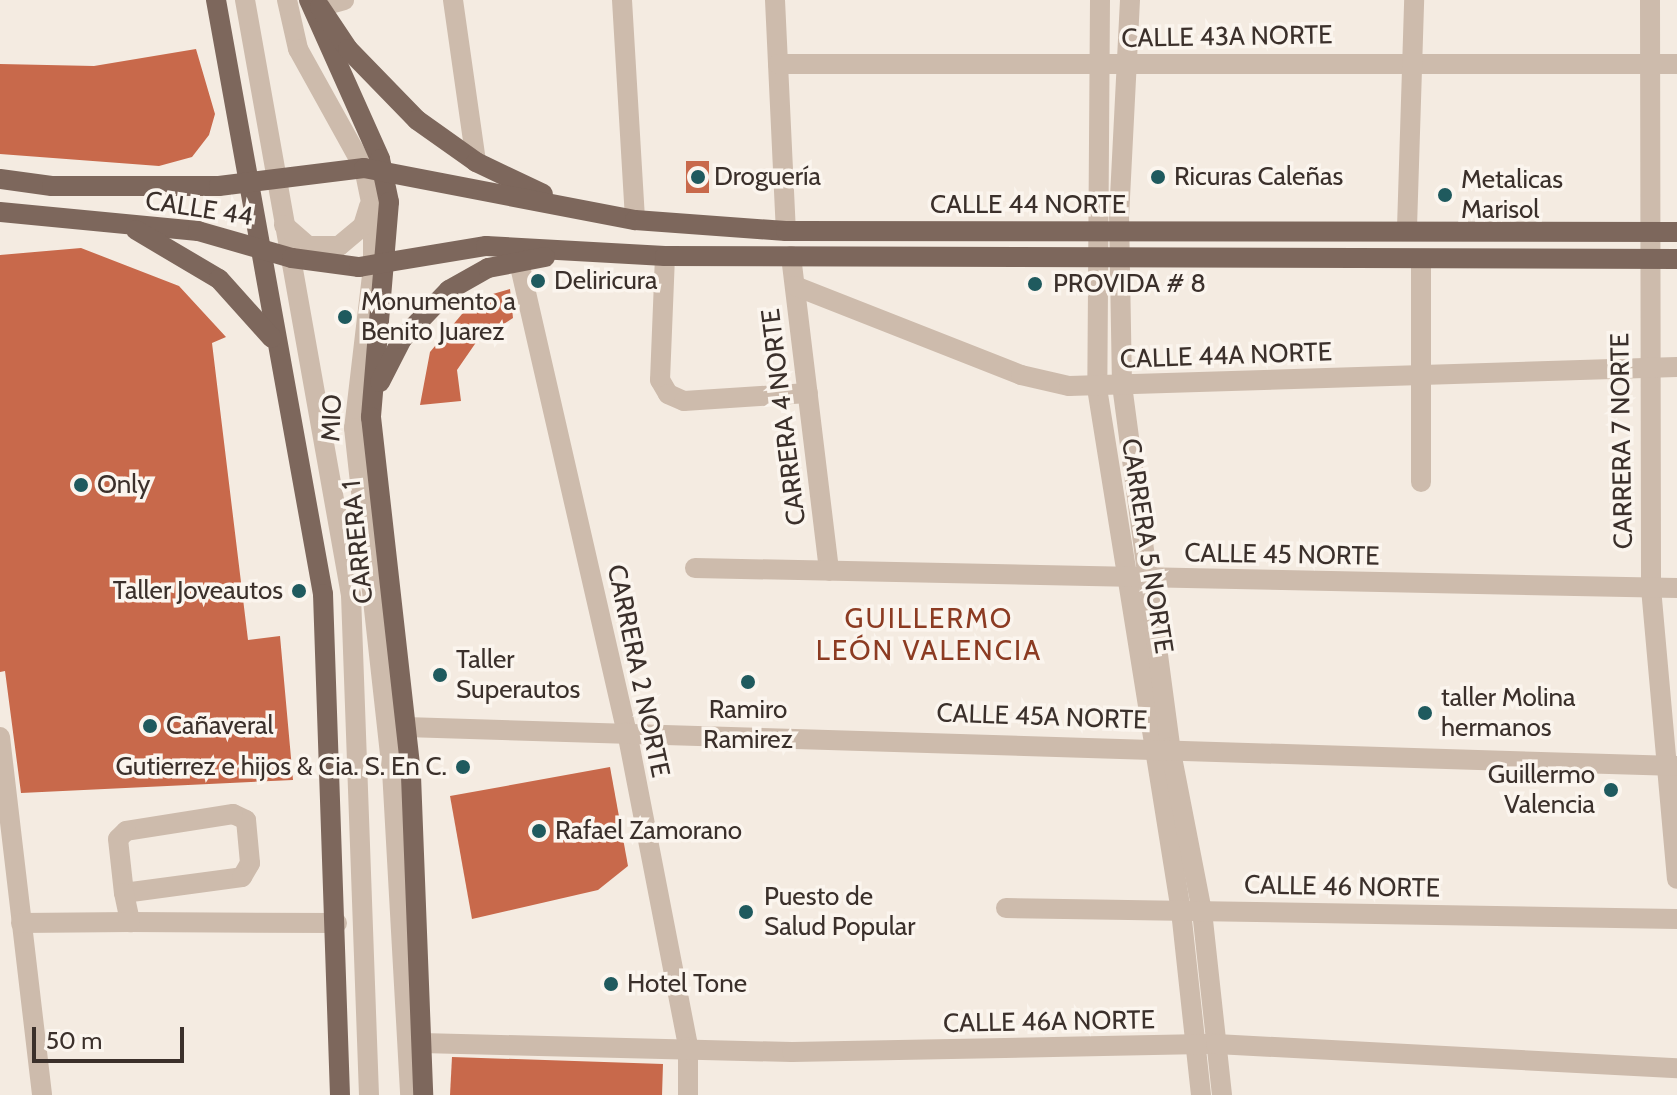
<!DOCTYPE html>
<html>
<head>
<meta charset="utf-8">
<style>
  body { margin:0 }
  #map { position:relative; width:1677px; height:1095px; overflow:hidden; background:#f4ebe1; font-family:Cabin,sans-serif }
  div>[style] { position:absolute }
  .building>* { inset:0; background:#c8694b; transform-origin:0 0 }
  .minor>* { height:20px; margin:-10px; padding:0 10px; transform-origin:10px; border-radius:10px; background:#cdbbac }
  .major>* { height:20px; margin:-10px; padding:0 10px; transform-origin:10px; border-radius:10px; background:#7d675c }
  .dots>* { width:22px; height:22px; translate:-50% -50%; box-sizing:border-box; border:4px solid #fbf5ee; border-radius:50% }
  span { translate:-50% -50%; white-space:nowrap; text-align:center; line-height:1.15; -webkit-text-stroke:7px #fbf5ee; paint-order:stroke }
  .street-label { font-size:26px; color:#3b302b }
  .poi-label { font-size:26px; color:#3b302b }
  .left { translate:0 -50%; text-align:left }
  .right { translate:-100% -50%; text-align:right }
  .neighbourhood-label { font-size:28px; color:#8c3b22; letter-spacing:2px }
  .scale { position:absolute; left:32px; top:1027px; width:152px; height:36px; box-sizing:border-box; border:4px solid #3b302b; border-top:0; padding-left:10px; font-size:24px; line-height:28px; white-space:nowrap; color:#3b302b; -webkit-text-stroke:6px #fbf5ee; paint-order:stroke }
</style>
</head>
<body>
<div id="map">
  <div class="building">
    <div style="clip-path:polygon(196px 49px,215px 114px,209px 135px,192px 157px,159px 166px,0 154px,0 64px,94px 66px)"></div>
    <div style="left:686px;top:161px;width:23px;height:32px"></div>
    <div style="clip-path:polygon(81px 248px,179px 286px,226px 337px,212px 343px,248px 640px,280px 636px,293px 780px,21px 793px,5px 671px,0 672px,0 255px)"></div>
    <div style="clip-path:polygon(510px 289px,513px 318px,477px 341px,457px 370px,461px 401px,420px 405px,430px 352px,462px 314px,486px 296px)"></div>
    <div style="clip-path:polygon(610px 767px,628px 866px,598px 890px,472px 919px,450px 796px)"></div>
    <div style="clip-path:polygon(452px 1057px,663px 1064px,662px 1095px,450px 1095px)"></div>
  </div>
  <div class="minor">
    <div style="left:245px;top:0;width:604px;rotate:79.9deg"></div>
    <div style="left:351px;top:595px;width:500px;rotate:87.94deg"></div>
    <div style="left:287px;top:0;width:50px;rotate:77.3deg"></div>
    <div style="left:298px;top:49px;width:136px;rotate:61deg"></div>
    <div style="left:364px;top:168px;width:45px;rotate:78.4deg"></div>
    <div style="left:373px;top:212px;width:55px;rotate:90deg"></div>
    <div style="left:373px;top:267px;width:162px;rotate:96.7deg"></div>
    <div style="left:354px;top:428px;width:344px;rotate:83.7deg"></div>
    <div style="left:392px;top:770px;width:325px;rotate:86.8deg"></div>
    <div style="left:453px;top:0;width:164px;rotate:81.9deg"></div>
    <div style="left:622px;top:0;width:220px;rotate:86.6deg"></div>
    <div style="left:775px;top:0;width:231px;rotate:87.3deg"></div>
    <div style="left:1100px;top:0;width:388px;rotate:90.4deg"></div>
    <div style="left:1097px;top:388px;width:530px;rotate:80.88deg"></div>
    <div style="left:1181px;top:911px;width:185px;rotate:83.8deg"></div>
    <div style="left:1130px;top:0;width:214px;rotate:92.9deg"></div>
    <div style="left:1119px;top:214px;width:171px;rotate:89deg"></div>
    <div style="left:1122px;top:385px;width:365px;rotate:82.4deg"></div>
    <div style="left:1170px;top:747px;width:167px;rotate:79deg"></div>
    <div style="left:1202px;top:911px;width:185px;rotate:83.8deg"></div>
    <div style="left:1650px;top:0;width:588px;rotate:89.9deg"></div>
    <div style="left:1651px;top:588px;width:292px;rotate:84.9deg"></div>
    <div style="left:320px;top:7px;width:25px;rotate:-16deg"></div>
    <div style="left:778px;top:64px;width:899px"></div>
    <div style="left:284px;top:225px;width:32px;rotate:41deg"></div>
    <div style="left:308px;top:246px;width:31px"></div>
    <div style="left:339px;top:246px;width:31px;rotate:-40deg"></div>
    <div style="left:363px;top:226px;width:21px;rotate:-73deg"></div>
    <div style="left:1407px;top:228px;width:228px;rotate:-88.2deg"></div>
    <div style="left:665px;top:256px;width:124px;rotate:92.3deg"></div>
    <div style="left:660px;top:380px;width:16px;rotate:60deg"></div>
    <div style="left:668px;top:394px;width:17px;rotate:24deg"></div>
    <div style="left:684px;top:401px;width:124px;rotate:-3.7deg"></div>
    <div style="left:791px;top:256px;width:317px;rotate:83.1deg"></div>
    <div style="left:519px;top:262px;width:482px;rotate:77.1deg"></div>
    <div style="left:627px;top:732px;width:321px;rotate:79deg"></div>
    <div style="left:688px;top:1047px;width:48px;rotate:90deg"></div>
    <div style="left:795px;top:286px;width:243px;rotate:21.5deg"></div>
    <div style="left:1021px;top:375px;width:49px;rotate:12.9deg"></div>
    <div style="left:1069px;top:386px;width:608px;rotate:-1.79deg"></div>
    <div style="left:1421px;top:482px;width:223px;rotate:-90deg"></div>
    <div style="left:695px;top:568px;width:982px;rotate:1.17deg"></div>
    <div style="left:405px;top:727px;width:1273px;rotate:1.76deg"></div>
    <div style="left:0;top:737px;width:360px;rotate:83.3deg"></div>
    <div style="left:124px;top:893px;width:119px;rotate:-7.7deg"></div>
    <div style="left:242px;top:877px;width:16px;rotate:-60deg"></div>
    <div style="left:250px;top:863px;width:43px;rotate:-95.3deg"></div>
    <div style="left:246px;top:820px;width:14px;rotate:-155deg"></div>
    <div style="left:233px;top:814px;width:108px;rotate:171deg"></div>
    <div style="left:126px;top:831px;width:11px;rotate:135deg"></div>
    <div style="left:118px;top:839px;width:54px;rotate:83.7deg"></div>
    <div style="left:124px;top:893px;width:30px;rotate:78deg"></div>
    <div style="left:130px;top:922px;width:207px;rotate:0.3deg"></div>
    <div style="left:1006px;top:908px;width:671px;rotate:0.94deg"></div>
    <div style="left:21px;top:923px;width:109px;rotate:-0.5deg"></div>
    <div style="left:421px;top:1043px;width:371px;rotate:1.4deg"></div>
    <div style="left:792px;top:1052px;width:424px;rotate:-1.1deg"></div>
    <div style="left:1216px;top:1044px;width:462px;rotate:3deg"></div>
  </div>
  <div class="major">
    <div style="left:216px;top:0;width:604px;rotate:79.79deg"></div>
    <div style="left:323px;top:594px;width:501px;rotate:88.06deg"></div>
    <div style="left:309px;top:0;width:174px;rotate:65.9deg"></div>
    <div style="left:380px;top:159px;width:44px;rotate:78.2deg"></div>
    <div style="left:389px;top:202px;width:216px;rotate:94.8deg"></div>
    <div style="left:371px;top:417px;width:361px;rotate:83.6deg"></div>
    <div style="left:411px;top:776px;width:319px;rotate:87.8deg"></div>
    <div style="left:320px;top:7px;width:50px;rotate:56.3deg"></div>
    <div style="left:348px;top:49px;width:99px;rotate:45.8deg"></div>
    <div style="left:417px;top:120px;width:72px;rotate:35.4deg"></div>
    <div style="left:476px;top:162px;width:74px;rotate:25.5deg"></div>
    <div style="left:0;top:179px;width:52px;rotate:7.7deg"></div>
    <div style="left:52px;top:186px;width:167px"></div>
    <div style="left:219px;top:186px;width:146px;rotate:-7.1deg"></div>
    <div style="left:364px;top:168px;width:276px;rotate:10.9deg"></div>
    <div style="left:635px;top:220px;width:151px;rotate:4.2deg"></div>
    <div style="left:786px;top:231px;width:891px;rotate:0.06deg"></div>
    <div style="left:0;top:212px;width:199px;rotate:5.5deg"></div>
    <div style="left:198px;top:231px;width:98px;rotate:16deg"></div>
    <div style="left:292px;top:258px;width:68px;rotate:7.7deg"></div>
    <div style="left:359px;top:267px;width:129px;rotate:-9.4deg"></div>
    <div style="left:486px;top:246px;width:179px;rotate:3.2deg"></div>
    <div style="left:665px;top:256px;width:1012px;rotate:0.17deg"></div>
    <div style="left:136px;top:230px;width:96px;rotate:30.6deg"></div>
    <div style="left:219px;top:279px;width:79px;rotate:48.1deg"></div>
    <div style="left:380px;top:382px;width:48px;rotate:-62.9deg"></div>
    <div style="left:402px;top:339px;width:68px;rotate:-46.2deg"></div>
    <div style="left:449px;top:290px;width:45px;rotate:-29.4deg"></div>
    <div style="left:488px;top:268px;width:58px;rotate:-10.9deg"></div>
  </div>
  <div class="dots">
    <div style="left:698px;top:177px;background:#1f5a5e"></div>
    <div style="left:1158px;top:177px;background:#1f5a5e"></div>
    <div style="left:1445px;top:195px;background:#1f5a5e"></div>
    <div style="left:538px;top:281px;background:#1f5a5e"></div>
    <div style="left:1035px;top:284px;background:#1f5a5e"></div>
    <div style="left:345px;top:317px;background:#1f5a5e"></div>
    <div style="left:81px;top:485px;background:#1f5a5e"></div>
    <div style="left:299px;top:591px;background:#1f5a5e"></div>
    <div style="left:440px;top:675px;background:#1f5a5e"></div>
    <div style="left:748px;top:682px;background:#1f5a5e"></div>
    <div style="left:1425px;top:713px;background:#1f5a5e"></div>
    <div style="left:150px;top:726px;background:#1f5a5e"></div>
    <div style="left:463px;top:767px;background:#1f5a5e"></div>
    <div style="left:1611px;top:790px;background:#1f5a5e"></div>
    <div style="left:539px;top:831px;background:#1f5a5e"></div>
    <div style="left:746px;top:912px;background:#1f5a5e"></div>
    <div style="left:611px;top:984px;background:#1f5a5e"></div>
  </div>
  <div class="street-label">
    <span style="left:1227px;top:37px;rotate:-1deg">CALLE 43A NORTE</span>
    <span style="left:1028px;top:205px">CALLE 44 NORTE</span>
    <span style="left:199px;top:209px;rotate:9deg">CALLE 44</span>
    <span style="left:1226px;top:356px;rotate:-2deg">CALLE 44A NORTE</span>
    <span style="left:784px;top:417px;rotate:-97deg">CARRERA 4 NORTE</span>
    <span style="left:332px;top:418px;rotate:-88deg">MIO</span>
    <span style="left:1622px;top:441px;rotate:-91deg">CARRERA 7 NORTE</span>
    <span style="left:358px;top:542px;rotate:-96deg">CARRERA 1</span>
    <span style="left:1147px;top:546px;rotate:81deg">CARRERA 5 NORTE</span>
    <span style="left:1282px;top:555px;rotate:1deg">CALLE 45 NORTE</span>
    <span style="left:638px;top:671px;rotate:78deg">CARRERA 2 NORTE</span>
    <span style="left:1042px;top:717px;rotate:2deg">CALLE 45A NORTE</span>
    <span style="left:1342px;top:887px;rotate:1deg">CALLE 46 NORTE</span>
    <span style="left:1049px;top:1022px;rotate:-1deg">CALLE 46A NORTE</span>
  </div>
  <div class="poi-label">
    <span class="left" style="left:714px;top:177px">Droguería</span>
    <span class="left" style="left:1174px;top:177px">Ricuras Caleñas</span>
    <span class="left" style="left:1461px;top:195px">Metalicas<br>Marisol</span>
    <span class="left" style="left:554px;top:281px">Deliricura</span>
    <span class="left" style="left:1053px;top:284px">PROVIDA # 8</span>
    <span class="left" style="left:361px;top:317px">Monumento a<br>Benito Juarez</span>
    <span class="left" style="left:97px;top:485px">Only</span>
    <span class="right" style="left:283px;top:591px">Taller Joveautos</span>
    <span class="left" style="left:456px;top:675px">Taller<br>Superautos</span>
    <span class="left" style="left:1441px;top:713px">taller Molina<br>hermanos</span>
    <span style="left:748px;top:725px">Ramiro<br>Ramirez</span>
    <span class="left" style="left:166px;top:726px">Cañaveral</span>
    <span class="right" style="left:447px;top:767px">Gutierrez e hijos &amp; Cia. S. En C.</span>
    <span class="right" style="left:1595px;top:790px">Guillermo<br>Valencia</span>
    <span class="left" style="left:555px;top:831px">Rafael Zamorano</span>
    <span class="left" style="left:764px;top:912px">Puesto de<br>Salud Popular</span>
    <span class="left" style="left:627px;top:984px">Hotel Tone</span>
  </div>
  <div class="neighbourhood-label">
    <span style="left:929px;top:634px">GUILLERMO<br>LEÓN VALENCIA</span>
  </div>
  <div class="scale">50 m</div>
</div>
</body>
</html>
